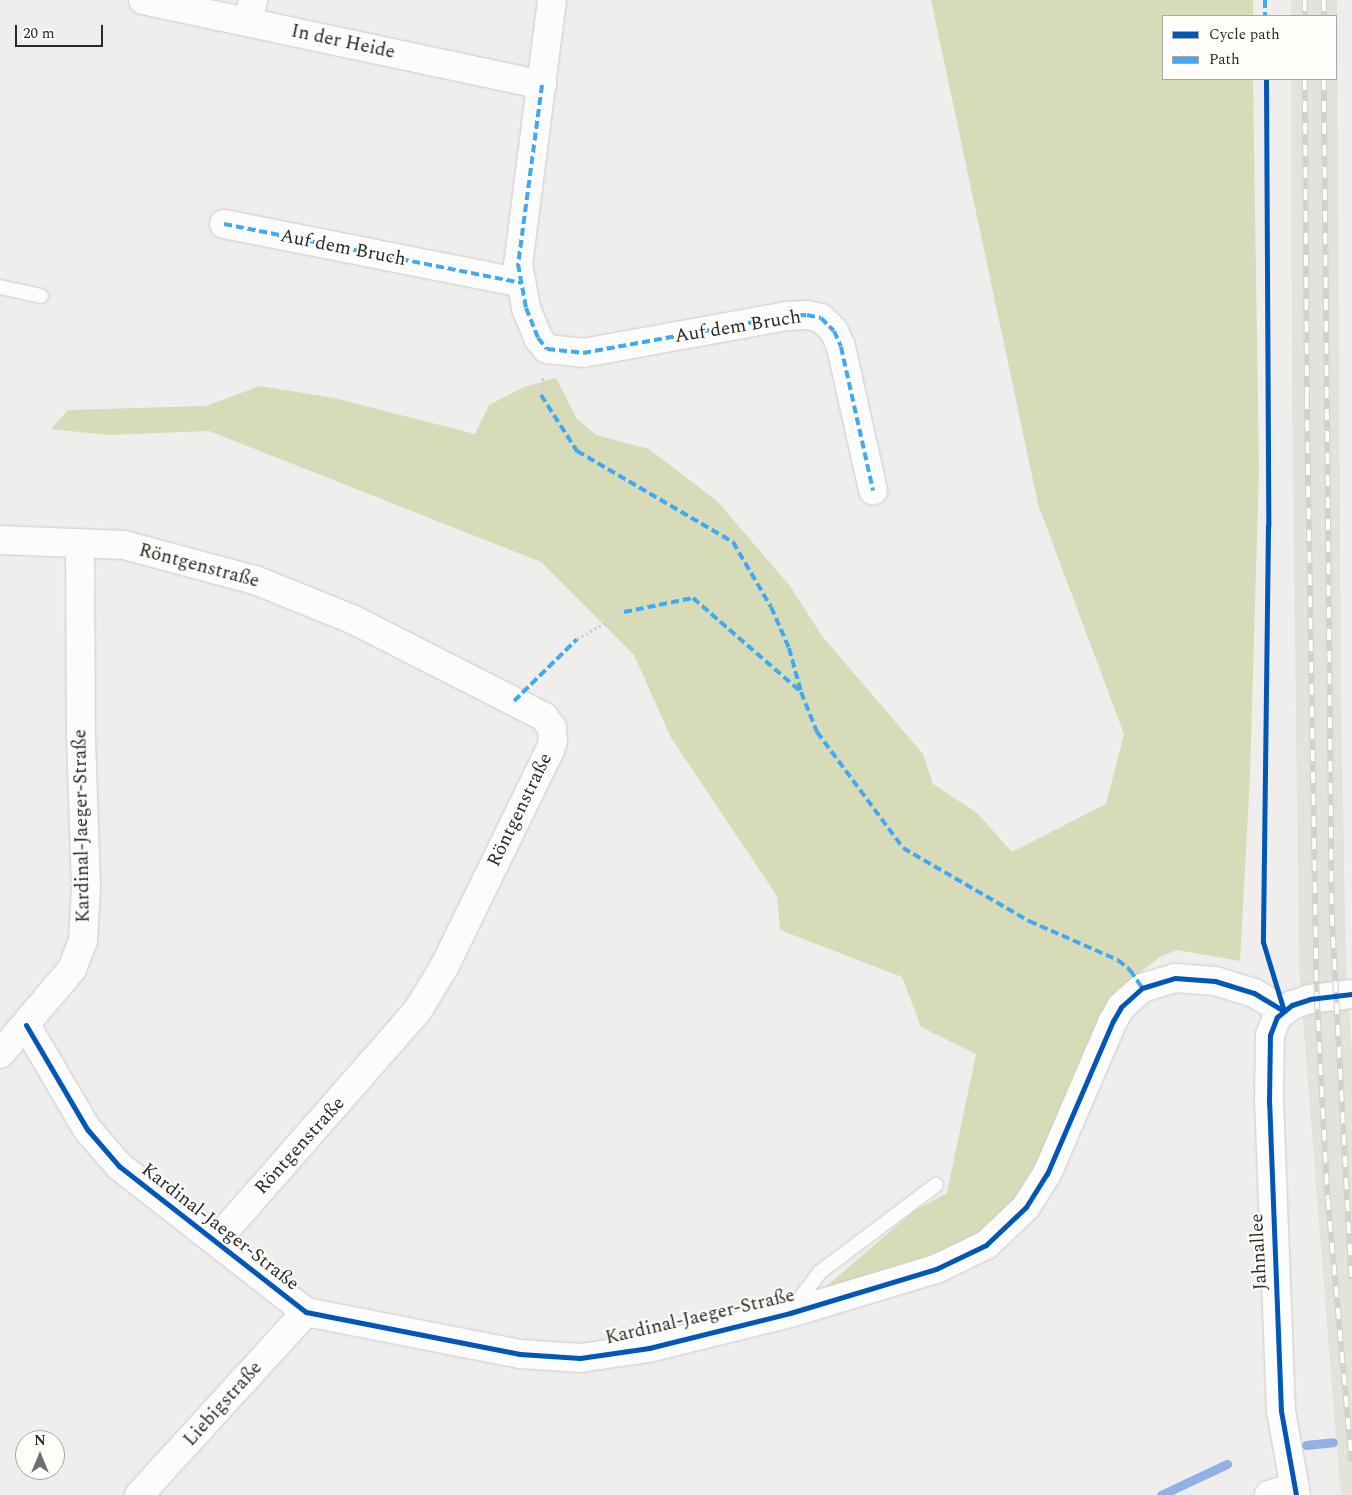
<!DOCTYPE html>
<html>
<head>
<meta charset="utf-8">
<style>
  body { margin:0 }
  #map { position:relative; width:1352px; height:1495px; overflow:hidden; background:#efeeec; font-family:Spectral,serif }
  div>[style] { position:absolute }
  .built>* { inset:0; background:#e4e3db }
  .green>* { inset:0; background:#d8dbb8 }
  .stream>* { height:9px; margin:-4.5px; padding:0 4.5px; transform-origin:4.5px; border-radius:4.5px; background:#91b0e6 }
  .path>* { height:3px; margin-top:-1.5px; transform-origin:0; background:repeating-linear-gradient(90deg,#cfcfce 0 2.5px,transparent 0 5px) }
  .roads { filter:drop-shadow(0 0 1px #cbcbc9) drop-shadow(0 0 1px #cbcbc9) }
  .lane>* { height:14px; margin:-7px; padding:0 7px; transform-origin:7px; border-radius:7px; background:#fdfcfc }
  .street>* { height:28px; margin:-14px; padding:0 14px; transform-origin:14px; border-radius:14px; background:#fdfcfc }
  .rail>* { height:5.5px; margin-top:-2.75px; transform-origin:0; background:repeating-linear-gradient(90deg,#fefdf9 0 11px,#d1d1d0 0 22px); box-sizing:border-box; border-block:1px solid #d1d1d0 }
  .quiet>* { height:4px; margin-top:-2px; transform-origin:0; background:repeating-linear-gradient(90deg,#3fa9f5 0 8px,transparent 0 12px) }
  .cycleway>* { height:5px; margin:-2.5px; padding:0 2.5px; transform-origin:2.5px; border-radius:2.5px; background:#0057b8 }
  span { translate:-50% -50%; white-space:nowrap; text-align:center; line-height:1.15; -webkit-text-stroke:4px #fefdf9; paint-order:stroke }
  .street-label { font-size:19px; color:#292927 }
  .legend { position:absolute; left:1162px; top:15px; width:175px; height:65px; box-sizing:border-box; background:#fefdf9; border:1px solid #a9a8a5; margin:0; padding:6px 9px; list-style:none; font-size:15px; color:#292927 }
  .legend li { display:flex; align-items:center; gap:10px; height:25px }
  .legend b { width:25px; border:1px solid #a9a8a5 }
  .north { position:absolute; left:15px; top:1430px; width:50px; height:50px; box-sizing:border-box; background:#fefdf9; border:1px solid #a9a8a5; border-radius:50%; rotate:0deg; font-size:14px; font-weight:700; line-height:20px; text-align:center; color:#292927 }
  .north::after { content:''; display:block; margin:auto; width:18px; height:22px; background:#6e6e6c; clip-path:polygon(50% 0,100% 100%,50% 72%,0 100%) }
  .scale { position:absolute; left:15px; top:25px; width:88px; height:22px; box-sizing:border-box; border:2px solid #292927; border-top:0; padding-left:6px; font-size:15px; line-height:18px; white-space:nowrap; color:#292927; -webkit-text-stroke:4px #fefdf9; paint-order:stroke }
</style>
</head>
<body>
<div id="map">
  <div class="built">
    <div style="clip-path:polygon(1291px 0,1337px 0,1341px 697px,1346px 961px,1352px 1051px,1352px 1495px,1342px 1495px,1339px 1477px,1299px 969px,1292px 397px,1291px 79px,1336px 79px,1336px 16px,1291px 16px)"></div>
  </div>
  <div class="green">
    <div style="clip-path:polygon(931px 0,1253px 0,1253px 16px,1163px 16px,1163px 79px,1253px 79px,1259px 470px,1250px 776px,1240px 961px,1177px 950px,1160px 957px,1117px 990px,1106px 1003px,1074px 1073px,1040px 1159px,1009px 1212px,976px 1236px,931px 1255px,822px 1290px,914px 1211px,947px 1193px,976px 1054px,921px 1027px,902px 977px,780px 930px,777px 896px,671px 738px,634px 655px,541px 562px,209px 431px,107px 435px,51px 429px,68px 410px,205px 406px,260px 386px,334px 398px,475px 434px,489px 405px,524px 387px,556px 378px,577px 419px,596px 435px,649px 449px,717px 501px,790px 586px,822px 636px,923px 754px,933px 784px,977px 813px,1012px 852px,1106px 804px,1124px 734px,1038px 504px)"></div>
  </div>
  <div class="stream">
    <div style="left:1306px;top:1445px;width:27px;rotate:-6deg"></div>
    <div style="left:1161px;top:1495px;width:73px;rotate:-25.2deg"></div>
  </div>
  <div class="path">
    <div style="left:541px;top:395px;width:18px;rotate:-84deg"></div>
    <div style="left:577px;top:639px;width:54px;rotate:-29.9deg"></div>
  </div>
  <div class="roads">
    <div class="lane">
      <div style="left:0;top:287px;width:42px;rotate:12.4deg"></div>
      <div style="left:793px;top:1308px;width:45px;rotate:-53.1deg"></div>
      <div style="left:820px;top:1272px;width:145px;rotate:-36.9deg"></div>
    </div>
    <div class="street">
      <div style="left:143px;top:0;width:408px;rotate:12deg"></div>
      <div style="left:552px;top:0;width:266px;rotate:97.3deg"></div>
      <div style="left:518px;top:264px;width:45px;rotate:79.7deg"></div>
      <div style="left:526px;top:308px;width:32px;rotate:68deg"></div>
      <div style="left:538px;top:338px;width:14px;rotate:51deg"></div>
      <div style="left:547px;top:349px;width:36px;rotate:6deg"></div>
      <div style="left:583px;top:353px;width:206px;rotate:-10.3deg"></div>
      <div style="left:786px;top:316px;width:21px;rotate:-3deg"></div>
      <div style="left:807px;top:315px;width:14px;rotate:12deg"></div>
      <div style="left:821px;top:318px;width:18px;rotate:45deg"></div>
      <div style="left:834px;top:331px;width:17px;rotate:66deg"></div>
      <div style="left:841px;top:347px;width:147px;rotate:77.4deg"></div>
      <div style="left:248px;top:22px;width:23px;rotate:-77deg"></div>
      <div style="left:224px;top:224px;width:303px;rotate:11.2deg"></div>
      <div style="left:0;top:540px;width:124px;rotate:2.3deg"></div>
      <div style="left:124px;top:545px;width:136px;rotate:15deg"></div>
      <div style="left:255px;top:580px;width:105px;rotate:21.9deg"></div>
      <div style="left:352px;top:619px;width:216px;rotate:27deg"></div>
      <div style="left:544px;top:717px;width:14px;rotate:54deg"></div>
      <div style="left:552px;top:728px;width:13px;rotate:86deg"></div>
      <div style="left:553px;top:741px;width:9px;rotate:108deg"></div>
      <div style="left:550px;top:750px;width:242px;rotate:116deg"></div>
      <div style="left:444px;top:967px;width:50px;rotate:121.2deg"></div>
      <div style="left:418px;top:1010px;width:307px;rotate:131.2deg"></div>
      <div style="left:26px;top:1025px;width:121px;rotate:59.6deg"></div>
      <div style="left:87px;top:1129px;width:49px;rotate:49.1deg"></div>
      <div style="left:119px;top:1166px;width:237px;rotate:38deg"></div>
      <div style="left:306px;top:1312px;width:218px;rotate:11.1deg"></div>
      <div style="left:520px;top:1354px;width:60px;rotate:3.8deg"></div>
      <div style="left:580px;top:1358px;width:70px;rotate:-8.2deg"></div>
      <div style="left:649px;top:1348px;width:145px;rotate:-13.9deg"></div>
      <div style="left:790px;top:1313px;width:152px;rotate:-16.8deg"></div>
      <div style="left:936px;top:1269px;width:55px;rotate:-25.6deg"></div>
      <div style="left:986px;top:1245px;width:55px;rotate:-43.5deg"></div>
      <div style="left:1026px;top:1207px;width:39px;rotate:-58deg"></div>
      <div style="left:1047px;top:1174px;width:167px;rotate:-66.7deg"></div>
      <div style="left:1113px;top:1021px;width:16px;rotate:-60deg"></div>
      <div style="left:1121px;top:1007px;width:28px;rotate:-42deg"></div>
      <div style="left:1142px;top:988px;width:34px;rotate:-17deg"></div>
      <div style="left:1175px;top:978px;width:40px;rotate:4.3deg"></div>
      <div style="left:1215px;top:981px;width:41px;rotate:17.1deg"></div>
      <div style="left:1254px;top:993px;width:35px;rotate:31deg"></div>
      <div style="left:0;top:1054px;width:111px;rotate:-49.7deg"></div>
      <div style="left:72px;top:969px;width:30px;rotate:-69deg"></div>
      <div style="left:83px;top:941px;width:53px;rotate:-86.8deg"></div>
      <div style="left:86px;top:888px;width:147px;rotate:-91.9deg"></div>
      <div style="left:81px;top:741px;width:198px;rotate:-90.3deg"></div>
      <div style="left:139px;top:1495px;width:248px;rotate:-47.6deg"></div>
      <div style="left:1269px;top:1495px;width:27px;rotate:-17deg"></div>
      <div style="left:1296px;top:1495px;width:85px;rotate:-100.1deg"></div>
      <div style="left:1281px;top:1411px;width:308px;rotate:-92.2deg"></div>
      <div style="left:1269px;top:1103px;width:68px;rotate:-89.2deg"></div>
      <div style="left:1270px;top:1035px;width:19px;rotate:-69deg"></div>
      <div style="left:1277px;top:1017px;width:19px;rotate:-39deg"></div>
      <div style="left:1292px;top:1005px;width:19px;rotate:-18deg"></div>
      <div style="left:1310px;top:999px;width:42px;rotate:-6.8deg"></div>
    </div>
  </div>
  <div class="rail">
    <div style="left:1305px;top:0;width:16px;rotate:90deg"></div>
    <div style="left:1324px;top:0;width:16px;rotate:90deg"></div>
    <div style="left:1305px;top:79px;width:319px;rotate:89.6deg"></div>
    <div style="left:1307px;top:398px;width:600px;rotate:89.05deg"></div>
    <div style="left:1317px;top:998px;width:201px;rotate:86.9deg"></div>
    <div style="left:1328px;top:1199px;width:264px;rotate:84.8deg"></div>
    <div style="left:1324px;top:79px;width:836px;rotate:89.45deg"></div>
    <div style="left:1332px;top:915px;width:365px;rotate:86.9deg"></div>
  </div>
  <div class="quiet">
    <div style="left:1265px;top:0;width:16px;rotate:90deg"></div>
    <div style="left:542px;top:85px;width:181px;rotate:97.6deg"></div>
    <div style="left:518px;top:264px;width:45px;rotate:79.7deg"></div>
    <div style="left:526px;top:308px;width:32px;rotate:68deg"></div>
    <div style="left:538px;top:338px;width:14px;rotate:51deg"></div>
    <div style="left:547px;top:349px;width:36px;rotate:6deg"></div>
    <div style="left:583px;top:353px;width:206px;rotate:-10.3deg"></div>
    <div style="left:786px;top:316px;width:21px;rotate:-3deg"></div>
    <div style="left:807px;top:315px;width:14px;rotate:12deg"></div>
    <div style="left:821px;top:318px;width:18px;rotate:45deg"></div>
    <div style="left:834px;top:331px;width:17px;rotate:66deg"></div>
    <div style="left:841px;top:347px;width:147px;rotate:77.4deg"></div>
    <div style="left:224px;top:224px;width:303px;rotate:11.2deg"></div>
    <div style="left:541px;top:395px;width:67px;rotate:57.3deg"></div>
    <div style="left:577px;top:451px;width:181px;rotate:30.3deg"></div>
    <div style="left:733px;top:542px;width:75px;rotate:59.7deg"></div>
    <div style="left:771px;top:607px;width:45px;rotate:66.3deg"></div>
    <div style="left:789px;top:648px;width:46px;rotate:74.7deg"></div>
    <div style="left:801px;top:692px;width:43px;rotate:68.2deg"></div>
    <div style="left:817px;top:732px;width:144px;rotate:53.4deg"></div>
    <div style="left:903px;top:848px;width:146px;rotate:30.1deg"></div>
    <div style="left:1029px;top:921px;width:97px;rotate:23.7deg"></div>
    <div style="left:1118px;top:960px;width:16px;rotate:40deg"></div>
    <div style="left:1130px;top:970px;width:22px;rotate:56deg"></div>
    <div style="left:624px;top:612px;width:70px;rotate:-11.5deg"></div>
    <div style="left:693px;top:598px;width:143px;rotate:41deg"></div>
    <div style="left:514px;top:701px;width:88px;rotate:-44.5deg"></div>
  </div>
  <div class="cycleway">
    <div style="left:1266px;top:79px;width:447px;rotate:89.7deg"></div>
    <div style="left:1268px;top:526px;width:416px;rotate:90.7deg"></div>
    <div style="left:1263px;top:942px;width:72px;rotate:73.1deg"></div>
    <div style="left:26px;top:1025px;width:121px;rotate:59.6deg"></div>
    <div style="left:87px;top:1129px;width:49px;rotate:49.1deg"></div>
    <div style="left:119px;top:1166px;width:237px;rotate:38deg"></div>
    <div style="left:306px;top:1312px;width:218px;rotate:11.1deg"></div>
    <div style="left:520px;top:1354px;width:60px;rotate:3.8deg"></div>
    <div style="left:580px;top:1358px;width:70px;rotate:-8.2deg"></div>
    <div style="left:649px;top:1348px;width:145px;rotate:-13.9deg"></div>
    <div style="left:790px;top:1313px;width:152px;rotate:-16.8deg"></div>
    <div style="left:936px;top:1269px;width:55px;rotate:-25.6deg"></div>
    <div style="left:986px;top:1245px;width:55px;rotate:-43.5deg"></div>
    <div style="left:1026px;top:1207px;width:39px;rotate:-58deg"></div>
    <div style="left:1047px;top:1174px;width:167px;rotate:-66.7deg"></div>
    <div style="left:1113px;top:1021px;width:16px;rotate:-60deg"></div>
    <div style="left:1121px;top:1007px;width:28px;rotate:-42deg"></div>
    <div style="left:1142px;top:988px;width:34px;rotate:-17deg"></div>
    <div style="left:1175px;top:978px;width:40px;rotate:4.3deg"></div>
    <div style="left:1215px;top:981px;width:41px;rotate:17.1deg"></div>
    <div style="left:1254px;top:993px;width:35px;rotate:31deg"></div>
    <div style="left:1296px;top:1495px;width:85px;rotate:-100.1deg"></div>
    <div style="left:1281px;top:1411px;width:308px;rotate:-92.2deg"></div>
    <div style="left:1269px;top:1103px;width:68px;rotate:-89.2deg"></div>
    <div style="left:1270px;top:1035px;width:19px;rotate:-69deg"></div>
    <div style="left:1277px;top:1017px;width:19px;rotate:-39deg"></div>
    <div style="left:1292px;top:1005px;width:19px;rotate:-18deg"></div>
    <div style="left:1310px;top:999px;width:42px;rotate:-6.8deg"></div>
  </div>
  <div class="street-label">
    <span style="left:343px;top:42px;rotate:12deg">In der Heide</span>
    <span style="left:343px;top:248px;rotate:11deg">Auf dem Bruch</span>
    <span style="left:738px;top:327px;rotate:-9deg">Auf dem Bruch</span>
    <span style="left:199px;top:566px;rotate:15deg">Röntgenstraße</span>
    <span style="left:520px;top:810px;rotate:-64deg">Röntgenstraße</span>
    <span style="left:82px;top:826px;rotate:-91deg">Kardinal-Jaeger-Straße</span>
    <span style="left:300px;top:1146px;rotate:-48deg">Röntgenstraße</span>
    <span style="left:220px;top:1227px;rotate:38deg">Kardinal-Jaeger-Straße</span>
    <span style="left:1259px;top:1252px;rotate:-93deg">Jahnallee</span>
    <span style="left:700px;top:1317px;rotate:-13deg">Kardinal-Jaeger-Straße</span>
    <span style="left:223px;top:1404px;rotate:-48deg">Liebigstraße</span>
  </div>
  <ul class="legend">
  <li><b style="height:6px;background:#0057b8"></b>Cycle path</li>
  <li><b style="height:6px;background:#3fa9f5"></b>Path</li>
  </ul>
  <div class="north">N</div>
  <div class="scale">20 m</div>
</div>
</body>
</html>
